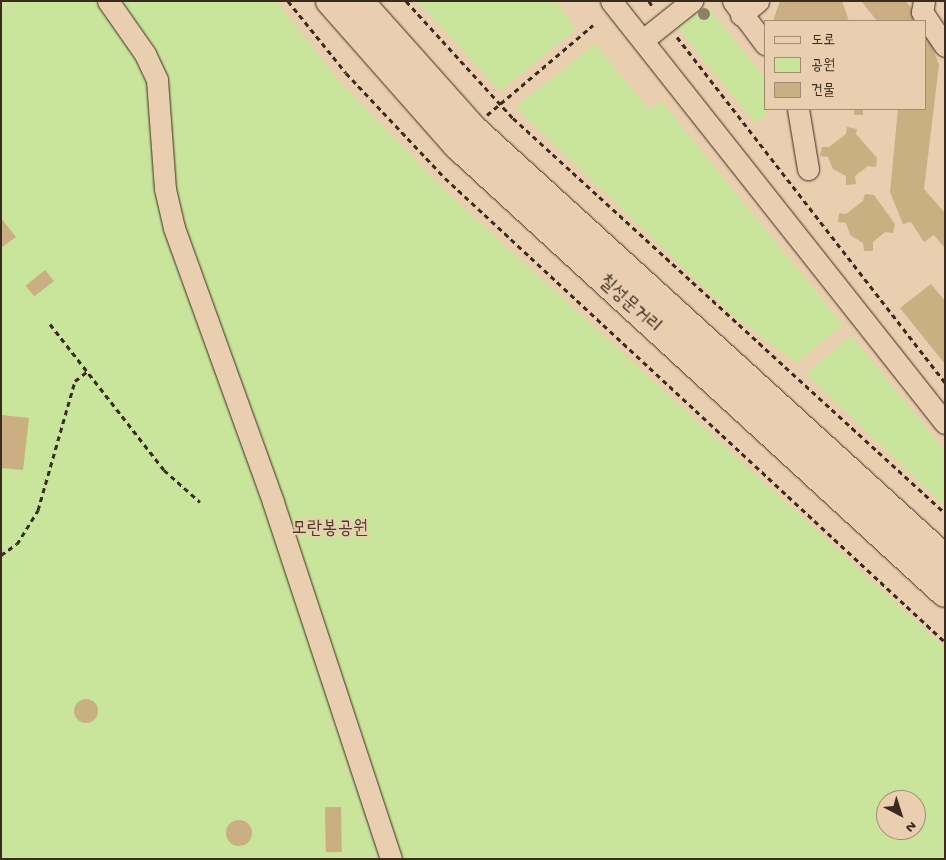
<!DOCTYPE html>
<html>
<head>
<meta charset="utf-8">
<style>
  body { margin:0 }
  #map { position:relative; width:946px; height:860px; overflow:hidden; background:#e9ceb0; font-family:"Gochi Hand","Poor Story",sans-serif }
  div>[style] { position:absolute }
  .green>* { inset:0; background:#c9e49b }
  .building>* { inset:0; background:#c9af82; transform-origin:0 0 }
  .round { border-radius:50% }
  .path>* { height:3px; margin-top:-1.5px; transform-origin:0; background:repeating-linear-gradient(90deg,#3b2a1e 0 5px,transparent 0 9px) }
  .roads { filter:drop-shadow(0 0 1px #3b2a1e) drop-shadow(0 0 1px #3b2a1e) }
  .minor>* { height:21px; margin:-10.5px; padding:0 10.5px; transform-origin:10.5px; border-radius:10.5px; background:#e9ceb0 }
  .major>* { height:28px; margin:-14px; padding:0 14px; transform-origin:14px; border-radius:14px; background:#e9ceb0 }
  .trees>* { width:12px; height:12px; margin:-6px; border-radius:50%; background:#917e66 }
  span { translate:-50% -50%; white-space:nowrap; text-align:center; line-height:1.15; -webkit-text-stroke:4px #e9ceb0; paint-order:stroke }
  .street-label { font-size:19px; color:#3b2a1e }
  .park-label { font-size:19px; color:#493d2a }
  .frame { position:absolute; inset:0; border:2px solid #3b2a1e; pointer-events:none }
  .legend { position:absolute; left:764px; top:20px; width:162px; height:90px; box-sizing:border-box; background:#e9ceb0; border:1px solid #a38c76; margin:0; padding:6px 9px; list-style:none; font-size:15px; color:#3b2a1e }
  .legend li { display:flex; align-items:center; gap:10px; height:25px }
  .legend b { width:25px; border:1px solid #a38c76 }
  .north { position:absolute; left:876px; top:790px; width:50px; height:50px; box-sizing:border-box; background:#e9ceb0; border:1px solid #a38c76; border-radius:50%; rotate:140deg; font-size:14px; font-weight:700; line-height:20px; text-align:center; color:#3b2a1e }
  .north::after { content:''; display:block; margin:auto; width:18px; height:22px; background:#3b2a1e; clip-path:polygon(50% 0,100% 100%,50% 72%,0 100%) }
</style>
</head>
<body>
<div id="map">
  <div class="green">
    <div style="clip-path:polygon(evenodd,1px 1px,276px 1px,339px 81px,451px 196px,945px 648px,945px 859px,1px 859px,1px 1px,886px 800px,916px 800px,916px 830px,886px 830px,886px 800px)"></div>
    <div style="clip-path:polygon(417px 1px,556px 1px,576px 29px,500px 91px)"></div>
    <div style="clip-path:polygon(707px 6px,765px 78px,765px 109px,772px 109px,755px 123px,678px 28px)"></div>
    <div style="clip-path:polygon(595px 44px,649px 110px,661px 101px,843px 325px,796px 363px,734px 316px,515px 107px)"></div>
    <div style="clip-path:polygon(851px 336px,945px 450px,945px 506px,806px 374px)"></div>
  </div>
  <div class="building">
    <div style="clip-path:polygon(780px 1px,842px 1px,849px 21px,773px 21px)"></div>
    <div style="clip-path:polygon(906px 1px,921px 21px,877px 21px,862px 2px)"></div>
    <div style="clip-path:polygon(925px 25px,939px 65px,924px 189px,945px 213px,945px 248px,934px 235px,924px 242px,911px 222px,903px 224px,890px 192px,898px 109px,925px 109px)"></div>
    <div style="left:854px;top:109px;width:9px;height:6px"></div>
    <div style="clip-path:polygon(847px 127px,857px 129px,856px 134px,877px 158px,876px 167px,868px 166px,855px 176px,856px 184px,846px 185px,846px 176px,833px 169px,828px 157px,820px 156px,822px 147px,829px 147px,846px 134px)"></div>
    <div style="clip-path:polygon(865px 194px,874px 195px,895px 224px,893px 233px,885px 232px,873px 242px,873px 251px,864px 251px,863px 243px,850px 235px,846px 223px,838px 222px,839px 213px,846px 214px,863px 201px)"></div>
    <div style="clip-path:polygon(1px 218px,16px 237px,1px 248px)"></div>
    <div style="left:45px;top:270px;width:14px;height:25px;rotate:51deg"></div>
    <div style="clip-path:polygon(931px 284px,945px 301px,945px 364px,900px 308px)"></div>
    <div style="clip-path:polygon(2px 415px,29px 418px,23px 470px,1px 468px)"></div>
    <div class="round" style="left:74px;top:699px;width:24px;height:24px"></div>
    <div style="left:341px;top:807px;width:45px;height:16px;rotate:89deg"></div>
    <div class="round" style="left:226px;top:820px;width:26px;height:26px"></div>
  </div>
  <div class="path">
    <div style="left:288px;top:1px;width:92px;rotate:51.1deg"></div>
    <div style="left:346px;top:73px;width:144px;rotate:46.7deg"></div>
    <div style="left:445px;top:178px;width:682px;rotate:42.86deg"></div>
    <div style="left:406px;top:1px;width:159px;rotate:47.6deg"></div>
    <div style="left:513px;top:118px;width:585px;rotate:42.44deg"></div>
    <div style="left:649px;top:1px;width:9px;rotate:58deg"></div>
    <div style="left:677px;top:37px;width:438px;rotate:52.2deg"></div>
    <div style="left:487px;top:115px;width:139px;rotate:-40.3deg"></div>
    <div style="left:50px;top:324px;width:185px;rotate:52deg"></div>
    <div style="left:164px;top:470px;width:48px;rotate:41.6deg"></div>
    <div style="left:1px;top:555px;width:19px;rotate:-35deg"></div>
    <div style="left:17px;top:544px;width:40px;rotate:-58deg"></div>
    <div style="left:38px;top:510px;width:134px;rotate:-74deg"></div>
    <div style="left:75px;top:381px;width:16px;rotate:-38deg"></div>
  </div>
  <div class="roads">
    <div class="minor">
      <div style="left:108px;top:1px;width:65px;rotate:55.1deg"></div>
      <div style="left:145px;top:54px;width:29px;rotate:65deg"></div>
      <div style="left:157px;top:80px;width:109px;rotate:85.8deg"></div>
      <div style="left:165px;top:189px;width:40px;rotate:77deg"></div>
      <div style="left:174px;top:228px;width:291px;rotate:70.1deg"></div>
      <div style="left:273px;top:502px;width:376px;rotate:71.7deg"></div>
      <div style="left:611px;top:1px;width:538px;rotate:51.64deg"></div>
      <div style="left:733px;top:1px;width:54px;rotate:53.3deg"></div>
      <div style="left:924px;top:1px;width:11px;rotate:100deg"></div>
      <div style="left:922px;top:12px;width:41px;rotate:55.9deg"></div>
      <div style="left:741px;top:15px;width:22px;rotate:-39deg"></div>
      <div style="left:643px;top:40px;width:63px;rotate:-38.5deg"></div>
      <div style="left:798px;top:109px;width:61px;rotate:80.5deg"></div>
    </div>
    <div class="major">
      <div style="left:330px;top:1px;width:192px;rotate:48.6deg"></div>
      <div style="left:457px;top:145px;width:662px;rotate:42.55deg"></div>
      <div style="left:359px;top:1px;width:171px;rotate:48.3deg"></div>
      <div style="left:473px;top:129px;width:639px;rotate:42.33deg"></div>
    </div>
  </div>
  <div class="trees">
    <div style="left:704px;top:14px"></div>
  </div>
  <div class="street-label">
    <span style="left:629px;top:305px;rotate:42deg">칠성문거리</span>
  </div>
  <div class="park-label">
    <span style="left:330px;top:530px">모란봉공원</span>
  </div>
  <div class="frame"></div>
  <ul class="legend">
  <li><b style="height:6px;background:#e9ceb0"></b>도로</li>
  <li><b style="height:14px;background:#c9e49b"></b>공원</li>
  <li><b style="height:14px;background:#c9af82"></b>건물</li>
  </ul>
  <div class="north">N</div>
</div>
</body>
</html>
